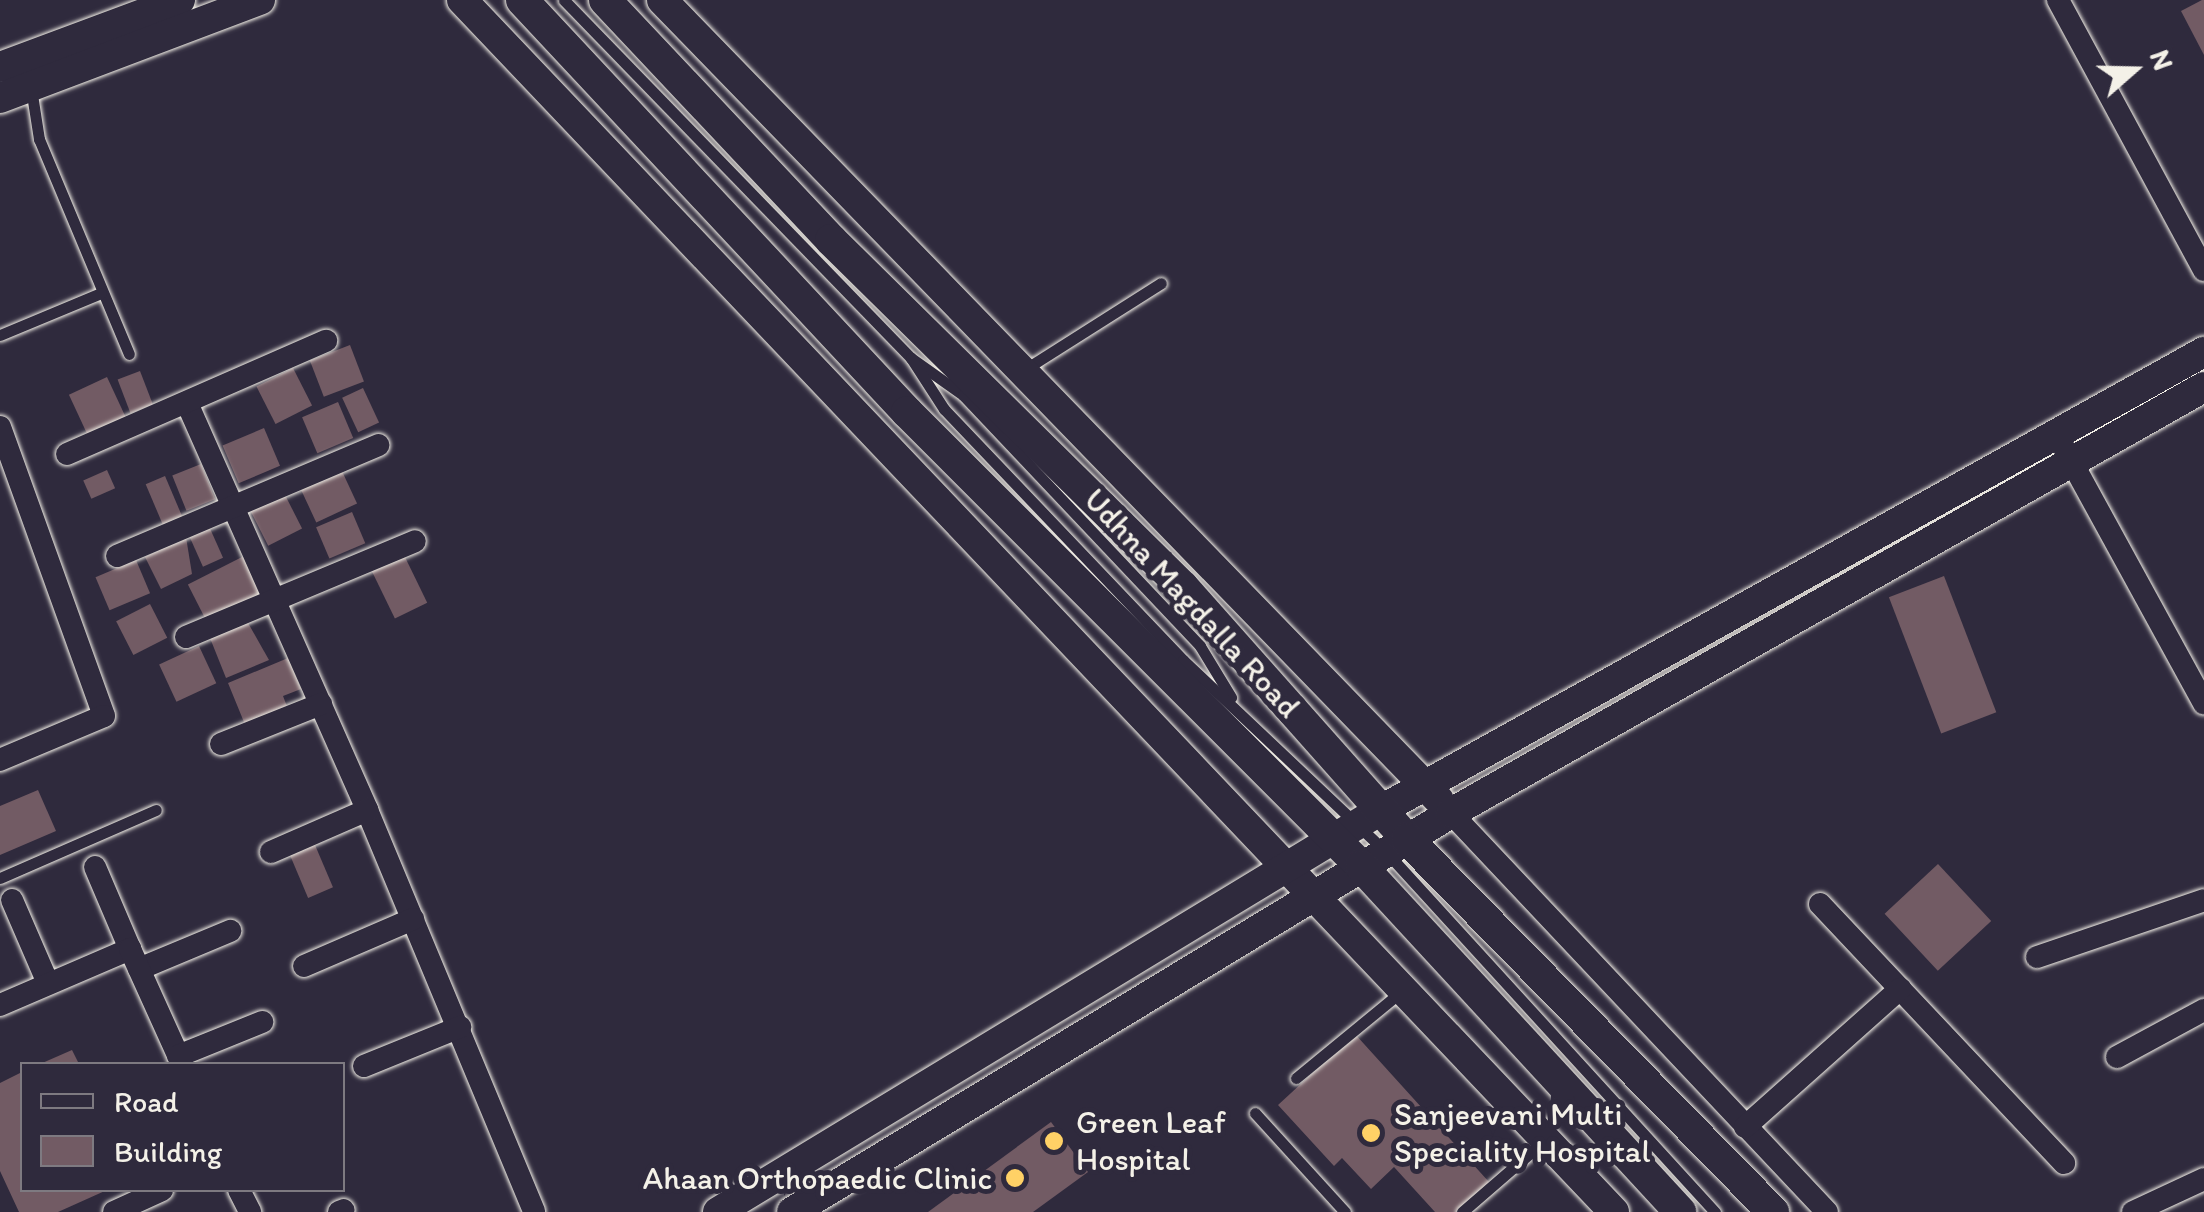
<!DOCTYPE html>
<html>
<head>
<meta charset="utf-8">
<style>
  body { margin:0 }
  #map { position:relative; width:2204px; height:1212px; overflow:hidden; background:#2f2a3d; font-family:Itim,sans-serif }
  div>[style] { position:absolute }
  .building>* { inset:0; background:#725b64; transform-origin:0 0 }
  .roads { filter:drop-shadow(0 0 2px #f4f1e8) drop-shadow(0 0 2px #f4f1e8) }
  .service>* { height:11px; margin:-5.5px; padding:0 5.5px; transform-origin:5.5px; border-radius:5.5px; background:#2f2a3d }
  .minor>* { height:22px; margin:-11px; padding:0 11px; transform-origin:11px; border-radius:11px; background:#2f2a3d }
  .tertiary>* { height:30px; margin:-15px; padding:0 15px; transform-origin:15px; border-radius:15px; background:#2f2a3d }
  .secondary>* { height:32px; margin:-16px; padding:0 16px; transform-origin:16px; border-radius:16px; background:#2f2a3d }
  .dots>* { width:28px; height:28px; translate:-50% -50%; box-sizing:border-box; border:5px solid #2f2a3d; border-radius:50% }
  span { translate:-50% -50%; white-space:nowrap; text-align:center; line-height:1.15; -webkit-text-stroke:10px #2f2a3d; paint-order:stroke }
  .street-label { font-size:32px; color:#f4f1e8 }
  .poi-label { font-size:32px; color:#f4f1e8 }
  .left { translate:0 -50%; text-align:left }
  .right { translate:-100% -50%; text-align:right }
  .legend { position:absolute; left:20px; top:1062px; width:325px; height:130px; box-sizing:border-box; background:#2f2a3d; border:2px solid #7e7a81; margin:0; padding:12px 18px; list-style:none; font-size:30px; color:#f4f1e8 }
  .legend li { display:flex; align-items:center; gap:20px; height:50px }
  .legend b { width:50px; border:2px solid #7e7a81 }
  .north { position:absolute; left:2084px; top:20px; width:100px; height:100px; -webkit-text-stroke:8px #2f2a3d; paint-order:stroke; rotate:70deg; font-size:28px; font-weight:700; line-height:40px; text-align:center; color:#f4f1e8 }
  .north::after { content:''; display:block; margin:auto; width:35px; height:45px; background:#f4f1e8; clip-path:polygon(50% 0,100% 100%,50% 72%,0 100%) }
</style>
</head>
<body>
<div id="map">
  <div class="building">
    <div style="clip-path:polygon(2202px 0,2204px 0,2204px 55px,2181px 11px)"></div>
    <div style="left:350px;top:345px;width:39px;height:43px;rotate:69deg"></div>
    <div style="left:293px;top:368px;width:42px;height:41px;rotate:63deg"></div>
    <div style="left:140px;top:371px;width:36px;height:24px;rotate:69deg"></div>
    <div style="left:107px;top:377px;width:44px;height:42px;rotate:65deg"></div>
    <div style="left:363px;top:388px;width:38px;height:23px;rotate:65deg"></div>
    <div style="left:338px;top:402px;width:39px;height:39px;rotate:67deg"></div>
    <div style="left:264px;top:428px;width:41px;height:45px;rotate:67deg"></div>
    <div style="left:201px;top:464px;width:38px;height:31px;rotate:68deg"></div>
    <div style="left:341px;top:469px;width:38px;height:45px;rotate:65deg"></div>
    <div style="left:107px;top:470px;width:20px;height:26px;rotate:66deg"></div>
    <div style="left:165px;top:476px;width:44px;height:21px;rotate:67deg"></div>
    <div style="left:283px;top:491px;width:42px;height:38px;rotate:63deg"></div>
    <div style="left:352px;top:512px;width:34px;height:39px;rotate:67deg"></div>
    <div style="left:208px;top:524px;width:37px;height:22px;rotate:66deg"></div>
    <div style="clip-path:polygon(186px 537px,192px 574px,161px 589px,145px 557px)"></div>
    <div style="left:404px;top:555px;width:53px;height:36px;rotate:64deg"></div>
    <div style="left:244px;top:556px;width:44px;height:63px;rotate:63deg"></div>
    <div style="left:136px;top:560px;width:36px;height:44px;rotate:67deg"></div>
    <div style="left:1944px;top:576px;width:146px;height:59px;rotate:69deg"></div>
    <div style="left:150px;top:604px;width:38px;height:38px;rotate:63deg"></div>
    <div style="clip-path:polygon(248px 623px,269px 660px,226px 678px,210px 638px)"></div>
    <div style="left:199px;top:646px;width:41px;height:44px;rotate:65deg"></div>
    <div style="clip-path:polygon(288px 658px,301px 689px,283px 696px,288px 709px,246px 727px,228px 683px)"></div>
    <div style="clip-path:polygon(38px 790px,56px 831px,0 855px,0 806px)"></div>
    <div style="left:315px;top:845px;width:46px;height:27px;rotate:67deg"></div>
    <div style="left:1938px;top:864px;width:78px;height:73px;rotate:47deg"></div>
    <div style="clip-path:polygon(1355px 1034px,1489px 1182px,1456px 1212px,1435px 1212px,1394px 1167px,1371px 1189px,1342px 1158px,1334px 1166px,1278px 1105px)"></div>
    <div style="clip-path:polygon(72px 1050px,79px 1064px,40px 1064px)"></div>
    <div style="clip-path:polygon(22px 1072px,22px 1190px,107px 1190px,58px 1212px,19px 1212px,0 1171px,0 1083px)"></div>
    <div style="clip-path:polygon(1051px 1122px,1088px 1172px,1033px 1212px,928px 1212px)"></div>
  </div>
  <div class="roads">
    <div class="service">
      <div style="left:564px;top:0;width:499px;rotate:45.9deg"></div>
      <div style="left:911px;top:358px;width:64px;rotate:35.4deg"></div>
      <div style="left:963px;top:395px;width:345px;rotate:46.6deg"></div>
      <div style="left:1200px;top:646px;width:60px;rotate:58.7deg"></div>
      <div style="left:31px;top:88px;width:52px;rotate:81.1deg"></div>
      <div style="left:39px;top:139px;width:233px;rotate:67.3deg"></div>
      <div style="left:0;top:335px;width:109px;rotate:-22.6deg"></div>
      <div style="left:911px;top:358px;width:61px;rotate:57.1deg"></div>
      <div style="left:944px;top:409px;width:347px;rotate:46.4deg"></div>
      <div style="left:1183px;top:660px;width:282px;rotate:43.4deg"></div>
      <div style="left:1388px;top:854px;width:485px;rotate:47.6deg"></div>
      <div style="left:1024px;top:370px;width:162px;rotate:-32.4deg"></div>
      <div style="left:0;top:878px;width:170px;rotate:-23.6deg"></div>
      <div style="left:1296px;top:1078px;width:139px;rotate:-39.4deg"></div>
      <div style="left:1255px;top:1113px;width:134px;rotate:47.7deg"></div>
      <div style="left:1462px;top:1212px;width:110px;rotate:-40.9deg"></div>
    </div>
    <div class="minor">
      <div style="left:2058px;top:0;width:307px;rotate:61.6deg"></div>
      <div style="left:187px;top:403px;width:445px;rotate:66.1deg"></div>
      <div style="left:367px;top:810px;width:435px;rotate:67.4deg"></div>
      <div style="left:0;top:427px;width:307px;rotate:70.2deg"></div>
      <div style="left:104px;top:716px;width:113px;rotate:157.1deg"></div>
      <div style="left:2057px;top:435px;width:306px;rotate:61.3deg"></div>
      <div style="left:67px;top:454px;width:283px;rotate:-23.6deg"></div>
      <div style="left:117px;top:556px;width:284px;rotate:-23deg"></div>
      <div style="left:186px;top:637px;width:248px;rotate:-22.7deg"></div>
      <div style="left:221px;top:744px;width:108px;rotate:-21.8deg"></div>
      <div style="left:1451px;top:813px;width:548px;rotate:46.7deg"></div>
      <div style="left:271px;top:852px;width:105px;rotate:-23.6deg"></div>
      <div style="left:95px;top:867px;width:89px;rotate:66.9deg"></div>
      <div style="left:12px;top:900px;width:90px;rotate:66.6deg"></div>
      <div style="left:1820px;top:904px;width:356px;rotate:46.7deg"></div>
      <div style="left:2037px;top:957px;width:176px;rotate:-18.8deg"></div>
      <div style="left:304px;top:966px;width:119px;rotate:-23.3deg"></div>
      <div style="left:139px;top:969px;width:99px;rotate:-22.7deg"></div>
      <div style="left:0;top:1005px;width:142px;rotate:-23.3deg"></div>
      <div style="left:130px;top:949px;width:126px;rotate:65.7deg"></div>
      <div style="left:178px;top:1056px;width:91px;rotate:-22deg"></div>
      <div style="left:2117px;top:1057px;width:99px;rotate:-28.4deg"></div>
      <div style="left:364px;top:1066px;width:104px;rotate:-22.1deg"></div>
      <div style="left:1745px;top:1127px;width:208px;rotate:-41.7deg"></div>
      <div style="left:239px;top:1190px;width:25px;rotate:63deg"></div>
      <div style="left:114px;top:1212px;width:53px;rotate:-24.6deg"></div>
      <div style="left:339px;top:1212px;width:5px;rotate:-22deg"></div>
      <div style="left:2133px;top:1212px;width:78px;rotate:-24.9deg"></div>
    </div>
    <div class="tertiary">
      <div style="left:462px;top:0;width:1672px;rotate:46.45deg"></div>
      <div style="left:662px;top:0;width:1115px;rotate:45.84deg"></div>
      <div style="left:0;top:67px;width:192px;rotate:-20.4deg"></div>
      <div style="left:0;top:98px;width:278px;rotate:-20.7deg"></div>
      <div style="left:718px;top:1212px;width:775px;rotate:-31.23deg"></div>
      <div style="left:1381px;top:810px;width:942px;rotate:-29.1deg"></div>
      <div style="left:792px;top:1212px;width:770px;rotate:-31.19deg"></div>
      <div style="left:1451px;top:813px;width:865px;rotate:-29.5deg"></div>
    </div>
    <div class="secondary">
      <div style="left:522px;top:0;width:564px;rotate:46.94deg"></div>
      <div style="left:907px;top:412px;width:642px;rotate:45deg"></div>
      <div style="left:1361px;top:866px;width:471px;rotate:47.3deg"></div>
      <div style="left:605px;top:0;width:330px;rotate:46.7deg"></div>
      <div style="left:831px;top:240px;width:494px;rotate:44.6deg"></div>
      <div style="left:1183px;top:587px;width:337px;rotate:48.4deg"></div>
      <div style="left:1407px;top:839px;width:523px;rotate:45.54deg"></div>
    </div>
  </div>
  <div class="dots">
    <div style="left:1371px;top:1133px;background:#ffd166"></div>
    <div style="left:1054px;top:1141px;background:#ffd166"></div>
    <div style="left:1015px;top:1178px;background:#ffd166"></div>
  </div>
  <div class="street-label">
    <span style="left:1192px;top:603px;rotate:47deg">Udhna Magdalla Road</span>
  </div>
  <div class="poi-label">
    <span class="left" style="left:1394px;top:1133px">Sanjeevani Multi<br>Speciality Hospital</span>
    <span class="left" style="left:1076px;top:1141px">Green Leaf<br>Hospital</span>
    <span class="right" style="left:992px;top:1178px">Ahaan Orthopaedic Clinic</span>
  </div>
  <ul class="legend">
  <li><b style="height:12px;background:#2f2a3d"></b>Road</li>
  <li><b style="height:28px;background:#725b64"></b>Building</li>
  </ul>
  <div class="north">N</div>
</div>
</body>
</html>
